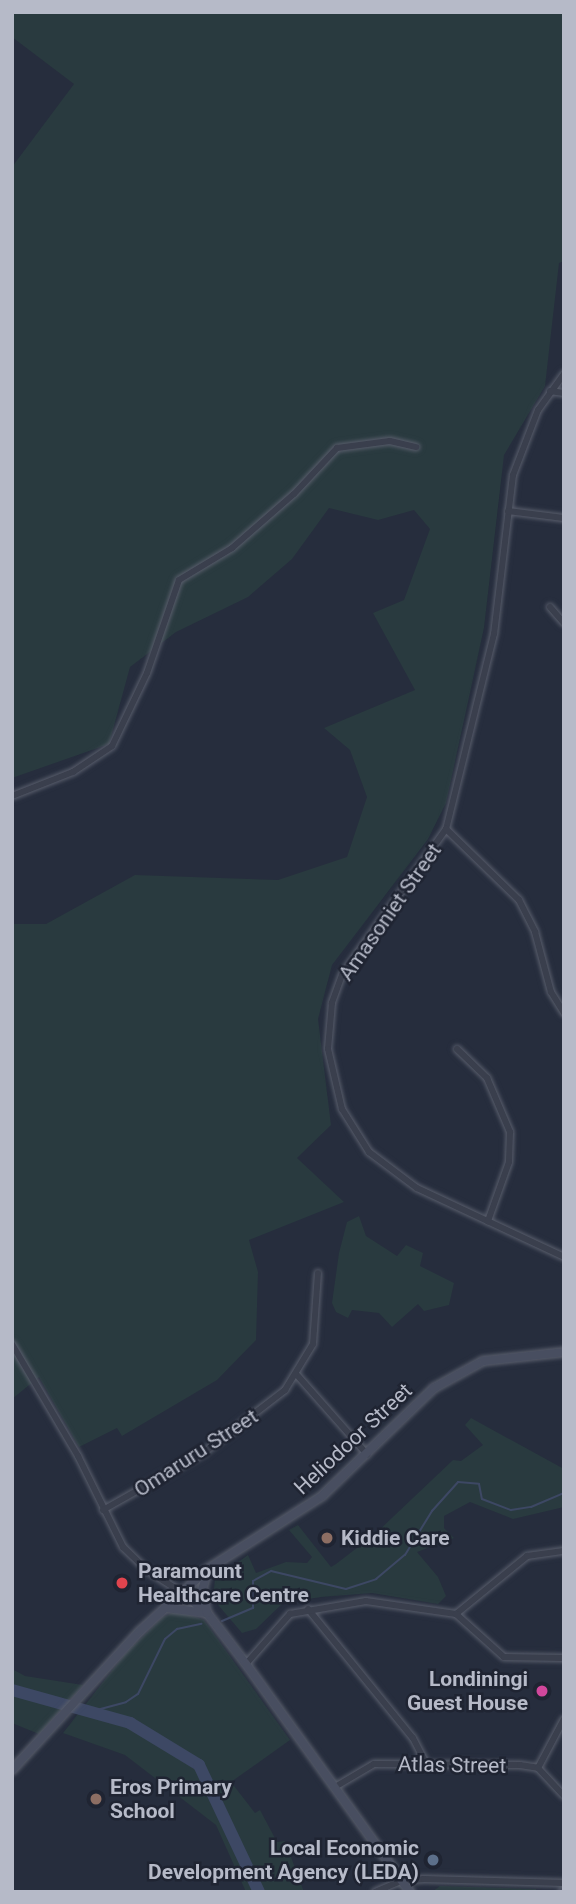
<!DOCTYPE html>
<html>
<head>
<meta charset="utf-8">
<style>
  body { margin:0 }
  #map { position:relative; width:576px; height:1904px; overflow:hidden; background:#262d3d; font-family:Roboto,sans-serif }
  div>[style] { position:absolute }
  .green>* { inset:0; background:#293a3f }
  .stream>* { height:2px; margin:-1px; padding:0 1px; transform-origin:1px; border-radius:1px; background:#3d4864 }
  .river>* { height:12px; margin:-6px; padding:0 6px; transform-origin:6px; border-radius:6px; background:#3d4864 }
  .roads { filter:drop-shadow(0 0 2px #585d6b) drop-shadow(0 0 2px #585d6b) }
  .street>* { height:6px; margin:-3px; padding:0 3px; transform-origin:3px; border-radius:3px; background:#3a3f4d }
  .secondary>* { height:8px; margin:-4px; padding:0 4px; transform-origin:4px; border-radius:4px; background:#484e60 }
  .dots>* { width:19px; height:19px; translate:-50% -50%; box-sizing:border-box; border:4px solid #1f2432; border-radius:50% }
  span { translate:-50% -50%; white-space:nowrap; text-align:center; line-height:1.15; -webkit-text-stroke:5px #1f2432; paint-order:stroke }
  .street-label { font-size:21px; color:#b6bac8 }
  .poi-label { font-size:21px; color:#b6bac8; font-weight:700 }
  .left { translate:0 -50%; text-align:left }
  .right { translate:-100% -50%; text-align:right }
  .frame { position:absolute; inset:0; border:14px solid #b6bac8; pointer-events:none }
</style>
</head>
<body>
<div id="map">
  <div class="green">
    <div style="clip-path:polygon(12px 12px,564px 12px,564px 261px,559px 263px,545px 386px,504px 455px,484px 628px,446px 803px,428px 839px,332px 965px,318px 1019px,331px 1125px,297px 1158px,344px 1202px,249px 1240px,258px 1272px,256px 1340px,217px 1380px,122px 1436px,117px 1428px,79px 1447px,39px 1377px,12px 1399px,12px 924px,46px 924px,135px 875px,278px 880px,347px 857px,367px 797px,350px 750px,324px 728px,415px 690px,373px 613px,404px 600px,430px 529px,414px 510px,378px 520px,329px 508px,292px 559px,248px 597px,176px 632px,130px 667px,109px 744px,12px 778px,12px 167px,74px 84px,12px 37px)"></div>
    <div style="clip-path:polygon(359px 1216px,366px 1236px,397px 1256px,406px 1245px,423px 1253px,420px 1266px,454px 1283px,449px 1305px,424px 1311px,418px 1304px,392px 1327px,379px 1313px,352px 1310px,348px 1318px,336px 1312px,332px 1303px,339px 1253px,347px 1222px)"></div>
    <div style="clip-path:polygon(471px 1418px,564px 1469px,564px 1507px,513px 1519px,470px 1502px,444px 1516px,444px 1528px,454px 1538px,417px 1552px,438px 1577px,446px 1596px,438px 1604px,372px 1593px,321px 1597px,283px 1603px,256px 1629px,242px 1633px,213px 1599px,215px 1579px,248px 1555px,256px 1573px,286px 1562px,307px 1563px,312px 1557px,289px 1530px,298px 1525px,331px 1567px,336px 1564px,375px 1534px,453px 1460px,461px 1461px,483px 1445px,465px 1425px)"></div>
    <div style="clip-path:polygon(177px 1611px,204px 1620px,290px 1740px,231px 1782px,255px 1813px,260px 1810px,277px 1842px,285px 1841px,304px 1892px,246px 1892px,216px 1825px,125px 1755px,63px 1733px,125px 1654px,163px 1617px)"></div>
    <div style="clip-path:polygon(12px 1669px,25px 1676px,83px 1685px,39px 1734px,12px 1723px)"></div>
    <div style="clip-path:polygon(440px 1886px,536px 1889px,536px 1892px,432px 1892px)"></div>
  </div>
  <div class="stream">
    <div style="left:222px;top:1621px;width:34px;rotate:-23deg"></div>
    <div style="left:253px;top:1608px;width:27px;rotate:-90deg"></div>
    <div style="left:253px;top:1581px;width:21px;rotate:-29deg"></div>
    <div style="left:271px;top:1571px;width:77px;rotate:13.5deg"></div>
    <div style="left:346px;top:1589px;width:32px;rotate:-18deg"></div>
    <div style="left:376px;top:1579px;width:38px;rotate:-40deg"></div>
    <div style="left:405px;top:1555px;width:52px;rotate:-58.5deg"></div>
    <div style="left:432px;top:1511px;width:39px;rotate:-48deg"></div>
    <div style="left:458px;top:1482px;width:21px;rotate:5deg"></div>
    <div style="left:479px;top:1484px;width:15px;rotate:79deg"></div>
    <div style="left:482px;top:1499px;width:31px;rotate:21deg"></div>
    <div style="left:511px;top:1510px;width:20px;rotate:-9deg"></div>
    <div style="left:531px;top:1507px;width:36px;rotate:-23deg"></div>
    <div style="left:93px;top:1711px;width:34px;rotate:-15deg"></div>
    <div style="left:126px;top:1702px;width:14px;rotate:-34deg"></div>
    <div style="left:138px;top:1694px;width:61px;rotate:-63.9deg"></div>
    <div style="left:165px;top:1639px;width:16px;rotate:-40deg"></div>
    <div style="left:177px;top:1629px;width:25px;rotate:-12deg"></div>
  </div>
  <div class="river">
    <div style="left:12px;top:1690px;width:123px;rotate:15.6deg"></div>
    <div style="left:130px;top:1723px;width:81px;rotate:31.3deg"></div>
    <div style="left:199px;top:1765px;width:140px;rotate:64.7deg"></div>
  </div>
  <div class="roads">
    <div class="street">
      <div style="left:564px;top:374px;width:44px;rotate:125.8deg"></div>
      <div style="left:538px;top:410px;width:70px;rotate:111deg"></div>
      <div style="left:513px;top:475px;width:160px;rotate:96.8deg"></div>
      <div style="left:494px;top:634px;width:201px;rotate:103.8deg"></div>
      <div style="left:446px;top:829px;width:179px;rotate:125.5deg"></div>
      <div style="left:342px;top:975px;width:30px;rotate:110deg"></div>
      <div style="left:332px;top:1003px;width:46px;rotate:95deg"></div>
      <div style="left:328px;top:1049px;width:62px;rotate:76.9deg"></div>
      <div style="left:342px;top:1109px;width:51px;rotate:57.9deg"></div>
      <div style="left:369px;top:1152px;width:60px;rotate:36.9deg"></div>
      <div style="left:417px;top:1188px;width:162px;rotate:25.1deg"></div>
      <div style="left:550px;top:391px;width:14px;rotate:8deg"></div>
      <div style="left:508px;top:511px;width:56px;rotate:7.1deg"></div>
      <div style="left:550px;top:607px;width:21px;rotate:49deg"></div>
      <div style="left:12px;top:796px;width:66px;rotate:-21.5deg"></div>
      <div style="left:73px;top:772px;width:47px;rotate:-33.7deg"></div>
      <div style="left:112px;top:746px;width:81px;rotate:-64.4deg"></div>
      <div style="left:147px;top:673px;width:98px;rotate:-71deg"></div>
      <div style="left:179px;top:580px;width:62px;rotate:-31.1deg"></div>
      <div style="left:232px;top:548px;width:82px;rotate:-41.1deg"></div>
      <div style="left:294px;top:494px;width:63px;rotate:-46.9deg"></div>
      <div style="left:337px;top:448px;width:53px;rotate:-7.5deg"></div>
      <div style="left:390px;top:441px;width:27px;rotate:13deg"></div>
      <div style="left:446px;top:829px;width:102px;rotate:44.2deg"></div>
      <div style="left:519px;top:900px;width:36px;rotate:63deg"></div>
      <div style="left:535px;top:932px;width:62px;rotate:75.1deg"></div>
      <div style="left:551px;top:992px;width:25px;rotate:58deg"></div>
      <div style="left:457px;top:1049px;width:42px;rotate:44deg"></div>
      <div style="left:487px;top:1078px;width:59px;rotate:66.9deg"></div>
      <div style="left:510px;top:1132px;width:30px;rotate:92deg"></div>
      <div style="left:509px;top:1162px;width:63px;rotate:109.6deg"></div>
      <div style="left:12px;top:1344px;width:130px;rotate:59.5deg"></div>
      <div style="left:78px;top:1456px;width:102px;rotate:63.7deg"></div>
      <div style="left:123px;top:1547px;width:35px;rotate:44deg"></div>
      <div style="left:148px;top:1571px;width:41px;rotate:32.2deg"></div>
      <div style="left:297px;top:1375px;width:106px;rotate:48.5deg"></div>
      <div style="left:103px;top:1510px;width:114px;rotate:-29.5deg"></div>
      <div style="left:202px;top:1454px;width:105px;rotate:-37.6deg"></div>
      <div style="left:285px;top:1390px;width:54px;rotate:-58.7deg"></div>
      <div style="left:313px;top:1344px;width:71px;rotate:-86deg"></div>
      <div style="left:308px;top:1609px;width:166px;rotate:50.9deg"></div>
      <div style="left:413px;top:1738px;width:30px;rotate:63deg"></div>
      <div style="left:456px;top:1614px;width:92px;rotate:-39.2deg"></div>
      <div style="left:527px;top:1556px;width:37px;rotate:-8deg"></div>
      <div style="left:246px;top:1664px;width:67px;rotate:-48.7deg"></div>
      <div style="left:290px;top:1614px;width:77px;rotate:-9.7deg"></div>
      <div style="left:366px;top:1601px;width:91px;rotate:8.2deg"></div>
      <div style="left:456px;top:1614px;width:64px;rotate:41.9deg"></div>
      <div style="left:504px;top:1657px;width:60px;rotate:1deg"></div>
      <div style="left:538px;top:1768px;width:55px;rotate:-62deg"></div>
      <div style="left:335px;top:1787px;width:45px;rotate:-30.5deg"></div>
      <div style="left:374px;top:1764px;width:146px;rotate:0.4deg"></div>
      <div style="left:520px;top:1765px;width:18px;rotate:9deg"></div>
      <div style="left:538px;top:1768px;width:38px;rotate:47deg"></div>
      <div style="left:375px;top:1892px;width:28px;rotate:-23deg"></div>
      <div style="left:401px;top:1881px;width:23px;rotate:-5deg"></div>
      <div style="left:424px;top:1879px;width:140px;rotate:1.6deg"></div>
    </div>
    <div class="secondary">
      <div style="left:183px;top:1593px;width:31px;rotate:40deg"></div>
      <div style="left:207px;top:1613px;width:64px;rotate:52.6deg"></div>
      <div style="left:246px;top:1664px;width:281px;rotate:54.3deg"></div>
      <div style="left:166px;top:1608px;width:41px;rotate:7deg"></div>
      <div style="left:207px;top:1613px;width:23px;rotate:-103deg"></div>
      <div style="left:202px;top:1591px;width:20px;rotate:-75deg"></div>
      <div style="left:12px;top:1770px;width:189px;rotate:-47.4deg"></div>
      <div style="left:140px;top:1631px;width:92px;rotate:-42.4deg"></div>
      <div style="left:208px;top:1569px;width:135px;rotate:-32.6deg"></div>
      <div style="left:322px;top:1496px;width:156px;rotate:-44deg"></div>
      <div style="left:434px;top:1388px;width:56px;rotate:-28.9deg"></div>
      <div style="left:483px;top:1361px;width:81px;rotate:-6.3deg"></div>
      <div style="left:563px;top:1892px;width:1px"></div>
    </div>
  </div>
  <div class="dots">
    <div style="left:327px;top:1538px;background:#8d6e63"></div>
    <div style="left:122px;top:1583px;background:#e0444e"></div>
    <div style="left:542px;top:1691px;background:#d1479c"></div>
    <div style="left:96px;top:1799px;background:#8d6e63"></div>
    <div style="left:433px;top:1860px;background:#5c6f8a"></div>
  </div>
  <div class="street-label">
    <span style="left:390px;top:912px;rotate:-55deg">Amasoniet Street</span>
    <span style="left:353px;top:1439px;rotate:-43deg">Heliodoor Street</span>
    <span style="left:196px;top:1453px;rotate:-33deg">Omaruru Street</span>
    <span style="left:452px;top:1765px;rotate:1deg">Atlas Street</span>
  </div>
  <div class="poi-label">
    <span class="left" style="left:341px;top:1538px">Kiddie Care</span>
    <span class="left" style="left:138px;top:1583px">Paramount<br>Healthcare Centre</span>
    <span class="right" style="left:528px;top:1691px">Londiningi<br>Guest House</span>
    <span class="left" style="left:110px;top:1799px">Eros Primary<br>School</span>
    <span class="right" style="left:419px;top:1860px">Local Economic<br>Development Agency (LEDA)</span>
  </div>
  <div class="frame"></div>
</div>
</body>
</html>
